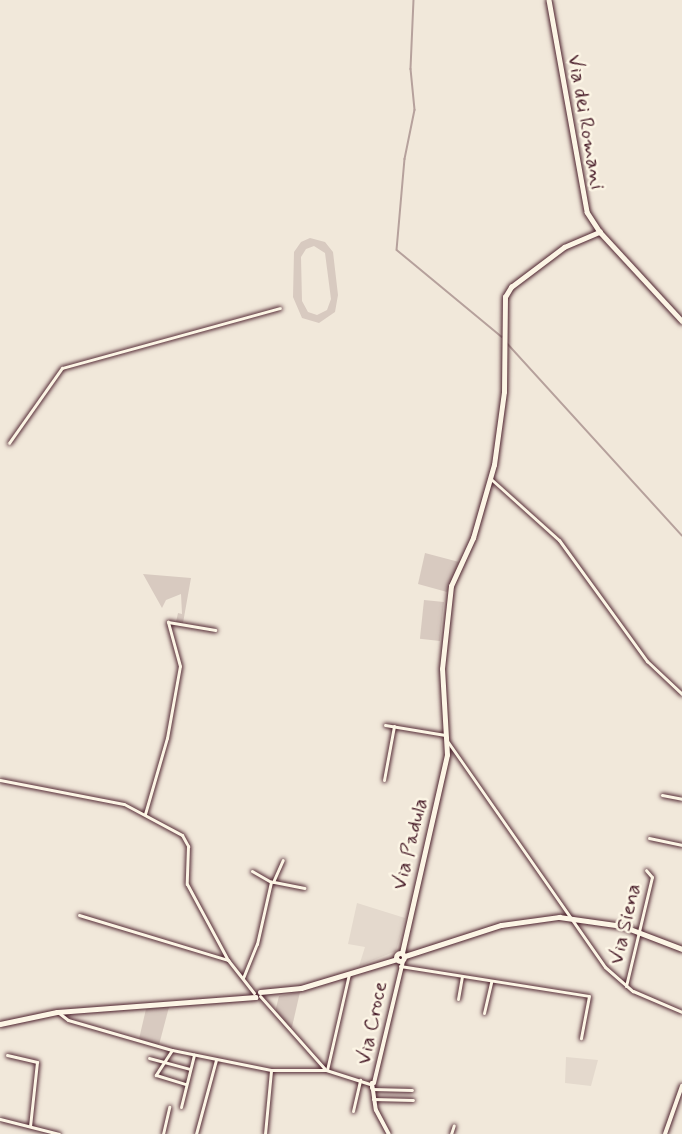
<!DOCTYPE html>
<html>
<head>
<meta charset="utf-8">
<style>
  body { margin:0 }
  #map { position:relative; width:682px; height:1134px; overflow:hidden; background:#f1e8da; font-family:Mynerve,sans-serif }
  div>[style] { position:absolute }
  .built>* { inset:0; background:#e4d9cd }
  .green>* { inset:0; background:#d8cac0; transform-origin:0 0 }
  .stream>* { height:1.5px; margin:-0.75px; padding:0 0.75px; transform-origin:0.75px; border-radius:0.75px; background:#b6a19c }
  .roads { filter:drop-shadow(0 0 2px #4a1f2b) drop-shadow(0 0 2px #4a1f2b) }
  .minor>* { height:3px; margin:-1.5px; padding:0 1.5px; transform-origin:1.5px; border-radius:1.5px; background:#fcf5e5 }
  .tertiary>* { height:4px; margin:-2px; padding:0 2px; transform-origin:2px; border-radius:2px; background:#fcf5e5 }
  .secondary>* { height:4.5px; margin:-2.25px; padding:0 2.25px; transform-origin:2.25px; border-radius:2.25px; background:#fcf5e5 }
  .primary>* { height:5px; margin:-2.5px; padding:0 2.5px; transform-origin:2.5px; border-radius:2.5px; background:#fcf5e5 }
  .primary>.ring { margin:-2.5px; padding:0; box-sizing:content-box; background:none; border:5px solid #fcf5e5; border-radius:50% }
  span { translate:-50% -50%; white-space:nowrap; text-align:center; line-height:1.15; -webkit-text-stroke:5px #fcf5e5; paint-order:stroke }
  .street-label { font-size:21px; color:#4a1f2b }
</style>
</head>
<body>
<div id="map">
  <div class="built">
    <div style="clip-path:polygon(357px 903px,405px 918px,396px 951px,359px 966px,365px 947px,348px 944px)"></div>
    <div style="clip-path:polygon(566px 1057px,598px 1060px,591px 1086px,565px 1083px)"></div>
  </div>
  <div class="green">
    <div style="clip-path:polygon(evenodd,310px 238px,325px 242px,333px 252px,338px 295px,335px 312px,319px 323px,302px 318px,293px 297px,294px 252px,301px 242px,310px 238px,314px 246px,325px 253px,331px 299px,327px 310px,317px 315px,308px 312px,302px 301px,301px 257px,306px 249px,314px 246px)"></div>
    <div style="clip-path:polygon(425px 553px,459px 562px,447px 592px,418px 584px)"></div>
    <div style="clip-path:polygon(143px 574px,191px 578px,183px 623px,176px 622px,178px 613px,182px 614px,181px 594px,166px 600px,162px 608px)"></div>
    <div style="left:424px;top:600px;width:20px;height:39px;rotate:6deg"></div>
    <div style="clip-path:polygon(300px 992px,292px 1027px,289px 1028px,275px 1012px,279px 996px)"></div>
    <div style="clip-path:polygon(169px 1007px,159px 1045px,139px 1039px,146px 1009px)"></div>
  </div>
  <div class="stream">
    <div style="left:414px;top:0;width:69px;rotate:92.5deg"></div>
    <div style="left:411px;top:69px;width:41px;rotate:84.4deg"></div>
    <div style="left:415px;top:110px;width:50px;rotate:101.5deg"></div>
    <div style="left:405px;top:159px;width:91px;rotate:95deg"></div>
    <div style="left:397px;top:250px;width:136px;rotate:39.6deg"></div>
    <div style="left:507px;top:343px;width:260px;rotate:47.7deg"></div>
  </div>
  <div class="roads">
    <div class="minor">
      <div style="left:9px;top:443px;width:92px;rotate:-54.8deg"></div>
      <div style="left:62px;top:368px;width:226px;rotate:-15.4deg"></div>
      <div style="left:491px;top:479px;width:91px;rotate:41.9deg"></div>
      <div style="left:559px;top:540px;width:150px;rotate:54deg"></div>
      <div style="left:647px;top:661px;width:48px;rotate:43.3deg"></div>
      <div style="left:385px;top:725px;width:61px;rotate:9.5deg"></div>
      <div style="left:448px;top:742px;width:274px;rotate:55.1deg"></div>
      <div style="left:605px;top:967px;width:37px;rotate:41deg"></div>
      <div style="left:633px;top:991px;width:53px;rotate:23.2deg"></div>
      <div style="left:0;top:780px;width:126px;rotate:11deg"></div>
      <div style="left:124px;top:804px;width:66px;rotate:28.1deg"></div>
      <div style="left:182px;top:835px;width:13px;rotate:61deg"></div>
      <div style="left:188px;top:846px;width:38px;rotate:92deg"></div>
      <div style="left:187px;top:884px;width:86px;rotate:61.7deg"></div>
      <div style="left:228px;top:960px;width:42px;rotate:51.8deg"></div>
      <div style="left:384px;top:780px;width:55px;rotate:-79.5deg"></div>
      <div style="left:662px;top:795px;width:20px;rotate:11deg"></div>
      <div style="left:145px;top:814px;width:79px;rotate:-73.9deg"></div>
      <div style="left:167px;top:738px;width:73px;rotate:-79.8deg"></div>
      <div style="left:180px;top:666px;width:46px;rotate:-105.3deg"></div>
      <div style="left:168px;top:622px;width:48px;rotate:9.7deg"></div>
      <div style="left:649px;top:838px;width:34px;rotate:12deg"></div>
      <div style="left:273px;top:882px;width:24px;rotate:-66deg"></div>
      <div style="left:274px;top:882px;width:31px;rotate:11deg"></div>
      <div style="left:79px;top:915px;width:156px;rotate:16.8deg"></div>
      <div style="left:400px;top:966px;width:191px;rotate:9deg"></div>
      <div style="left:589px;top:996px;width:43px;rotate:100.8deg"></div>
      <div style="left:243px;top:978px;width:37px;rotate:-68deg"></div>
      <div style="left:257px;top:944px;width:64px;rotate:-77.3deg"></div>
      <div style="left:271px;top:882px;width:22px;rotate:-150deg"></div>
      <div style="left:626px;top:986px;width:112px;rotate:-76.6deg"></div>
      <div style="left:652px;top:877px;width:9px;rotate:-131deg"></div>
      <div style="left:260px;top:996px;width:99px;rotate:48.3deg"></div>
      <div style="left:326px;top:1070px;width:46px;rotate:17.7deg"></div>
      <div style="left:458px;top:999px;width:22px;rotate:-80deg"></div>
      <div style="left:59px;top:1013px;width:11px;rotate:38deg"></div>
      <div style="left:68px;top:1020px;width:108px;rotate:16.1deg"></div>
      <div style="left:172px;top:1050px;width:101px;rotate:11.4deg"></div>
      <div style="left:484px;top:1013px;width:32px;rotate:-77deg"></div>
      <div style="left:172px;top:1050px;width:30px;rotate:123deg"></div>
      <div style="left:156px;top:1075px;width:31px;rotate:17deg"></div>
      <div style="left:7px;top:1055px;width:31px;rotate:13deg"></div>
      <div style="left:37px;top:1062px;width:64px;rotate:96.2deg"></div>
      <div style="left:149px;top:1058px;width:42px;rotate:15deg"></div>
      <div style="left:327px;top:1070px;width:98px;rotate:-77.1deg"></div>
      <div style="left:372px;top:1089px;width:40px;rotate:1.4deg"></div>
      <div style="left:373px;top:1099px;width:40px;rotate:1.4deg"></div>
      <div style="left:181px;top:1107px;width:54px;rotate:-76deg"></div>
      <div style="left:353px;top:1111px;width:32px;rotate:-77deg"></div>
      <div style="left:0;top:1119px;width:61px;rotate:14.3deg"></div>
      <div style="left:163px;top:1134px;width:28px;rotate:-77deg"></div>
      <div style="left:196px;top:1134px;width:77px;rotate:-74.9deg"></div>
      <div style="left:265px;top:1134px;width:64px;rotate:-84.6deg"></div>
      <div style="left:271px;top:1070px;width:55px"></div>
      <div style="left:451px;top:1134px;width:9px;rotate:-72deg"></div>
    </div>
    <div class="tertiary">
      <div style="left:374px;top:1083px;width:125px;rotate:-76.6deg"></div>
      <div style="left:372px;top:1088px;width:5px;rotate:-90deg"></div>
      <div style="left:372px;top:1083px;width:27px;rotate:82deg"></div>
      <div style="left:376px;top:1110px;width:27px;rotate:62deg"></div>
      <div style="left:665px;top:1134px;width:51px;rotate:-70.5deg"></div>
    </div>
    <div class="secondary">
      <div style="left:549px;top:0;width:215px;rotate:79.8deg"></div>
      <div style="left:587px;top:212px;width:24px;rotate:57deg"></div>
      <div style="left:600px;top:232px;width:121px;rotate:47.3deg"></div>
      <div style="left:402px;top:953px;width:203px;rotate:-77.2deg"></div>
      <div style="left:447px;top:755px;width:86px;rotate:-93.3deg"></div>
      <div style="left:442px;top:669px;width:83px;rotate:-83.8deg"></div>
      <div style="left:451px;top:586px;width:53px;rotate:-65.4deg"></div>
      <div style="left:473px;top:538px;width:76px;rotate:-74deg"></div>
      <div style="left:494px;top:465px;width:74px;rotate:-82.2deg"></div>
      <div style="left:504px;top:392px;width:95px;rotate:-89.4deg"></div>
      <div style="left:505px;top:297px;width:12px;rotate:-59deg"></div>
      <div style="left:511px;top:287px;width:66px;rotate:-37deg"></div>
      <div style="left:564px;top:247px;width:39px;rotate:-23deg"></div>
    </div>
    <div class="primary">
      <div class="ring" style="left:396px;top:953px;width:3px;height:3px"></div>
      <div style="left:405px;top:956px;width:101px;rotate:-17.9deg"></div>
      <div style="left:501px;top:925px;width:59px;rotate:-7.9deg"></div>
      <div style="left:559px;top:917px;width:64px;rotate:8.1deg"></div>
      <div style="left:622px;top:926px;width:64px;rotate:21deg"></div>
      <div style="left:260px;top:992px;width:41px;rotate:-5.6deg"></div>
      <div style="left:301px;top:988px;width:100px;rotate:-16.8deg"></div>
      <div style="left:0;top:1024px;width:58px;rotate:-11.9deg"></div>
      <div style="left:57px;top:1012px;width:199px;rotate:-4.3deg"></div>
    </div>
  </div>
  <div class="street-label">
    <span style="left:586px;top:122px;rotate:80deg">Via dei Romani</span>
    <span style="left:410px;top:844px;rotate:-76deg">Via Padula</span>
    <span style="left:625px;top:924px;rotate:-77deg">Via Siena</span>
    <span style="left:372px;top:1023px;rotate:-78deg">Via Croce</span>
  </div>
</div>
</body>
</html>
